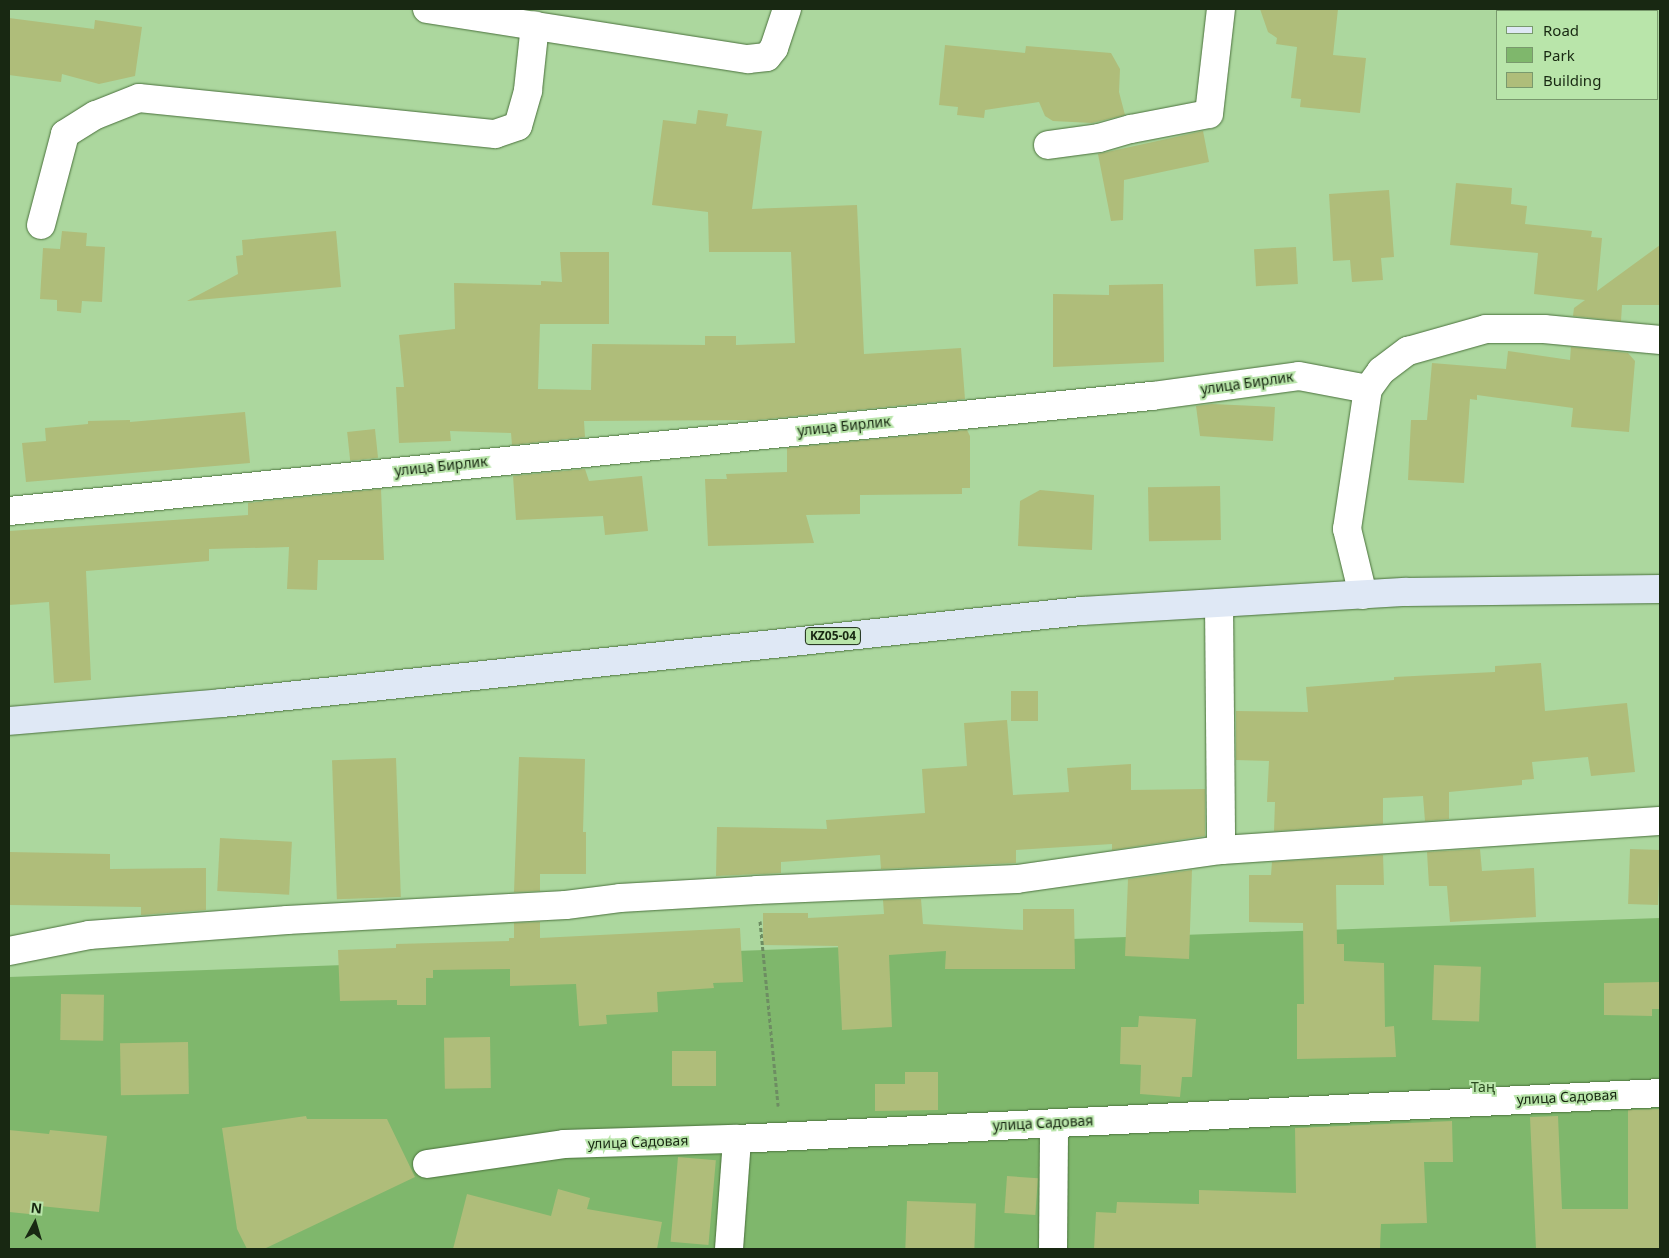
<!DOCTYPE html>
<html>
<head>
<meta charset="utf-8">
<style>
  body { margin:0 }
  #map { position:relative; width:1669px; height:1258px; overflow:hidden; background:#acd79e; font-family:"Noto Sans",sans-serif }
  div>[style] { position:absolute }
  .green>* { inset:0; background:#7fb76c }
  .building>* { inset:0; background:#afbd7a; transform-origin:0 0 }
  .path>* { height:3px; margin-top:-1.5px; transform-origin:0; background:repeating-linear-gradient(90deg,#6d8d62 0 4px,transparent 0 6.5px) }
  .roads { filter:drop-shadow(0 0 1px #4a713c) drop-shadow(0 0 1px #4a713c) }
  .minor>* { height:28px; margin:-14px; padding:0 14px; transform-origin:14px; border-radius:14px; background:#fff }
  .major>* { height:28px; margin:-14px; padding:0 14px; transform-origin:14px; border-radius:14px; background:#dfe8f5 }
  span { translate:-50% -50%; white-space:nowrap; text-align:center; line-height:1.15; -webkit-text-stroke:4px #b9e5aa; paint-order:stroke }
  .shield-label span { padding:1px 4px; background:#b9e5aa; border:1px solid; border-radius:4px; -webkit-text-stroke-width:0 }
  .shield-label { font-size:12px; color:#182812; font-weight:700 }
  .street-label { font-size:14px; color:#182812 }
  .park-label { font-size:14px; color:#2a4a1f }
  .frame { position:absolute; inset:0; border:10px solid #182812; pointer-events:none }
  .legend { position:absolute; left:1496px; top:10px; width:162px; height:90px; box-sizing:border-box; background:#b9e5aa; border:1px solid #79996d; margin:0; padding:6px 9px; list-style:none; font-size:15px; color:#182812 }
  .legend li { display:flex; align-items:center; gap:10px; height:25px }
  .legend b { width:25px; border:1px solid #79996d }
  .north { position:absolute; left:10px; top:1198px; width:50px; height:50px; -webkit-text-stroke:4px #b9e5aa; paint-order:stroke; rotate:6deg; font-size:14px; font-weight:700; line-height:20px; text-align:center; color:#182812 }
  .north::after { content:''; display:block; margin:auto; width:18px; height:22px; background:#182812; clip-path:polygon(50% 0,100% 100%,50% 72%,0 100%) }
</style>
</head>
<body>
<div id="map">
  <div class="green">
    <div style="clip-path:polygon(1660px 918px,1660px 1249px,9px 1249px,9px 977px)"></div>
  </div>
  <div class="building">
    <div style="clip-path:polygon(1260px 9px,1338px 9px,1333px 55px,1366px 58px,1360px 113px,1300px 107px,1301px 99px,1291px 98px,1297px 47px,1276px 44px,1277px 38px,1268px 32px)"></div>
    <div style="clip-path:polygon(9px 18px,94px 29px,95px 20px,142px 27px,135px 76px,99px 84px,62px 74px,61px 82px,9px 75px)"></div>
    <div style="clip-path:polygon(945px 45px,1025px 53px,1026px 46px,1111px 53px,1120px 69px,1119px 92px,1125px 115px,1092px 123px,1053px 121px,1045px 116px,1039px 102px,985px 110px,984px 118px,957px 115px,958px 107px,939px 105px)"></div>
    <div style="clip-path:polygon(698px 110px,728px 114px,726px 126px,762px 131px,752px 209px,857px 205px,864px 354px,961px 348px,965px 399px,756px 420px,584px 421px,585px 437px,512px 445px,511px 433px,450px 431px,451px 441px,399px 443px,396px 387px,404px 387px,399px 335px,455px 329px,454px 283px,541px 285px,541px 281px,562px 282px,560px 252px,609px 252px,609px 324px,540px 324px,538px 389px,591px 390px,592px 344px,705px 345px,705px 336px,736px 336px,736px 345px,795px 343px,791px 252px,709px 252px,708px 212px,652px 205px,663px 120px,696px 124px)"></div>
    <div style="clip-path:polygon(1203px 131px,1209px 162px,1124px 180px,1123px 220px,1111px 221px,1098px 154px)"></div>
    <div style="clip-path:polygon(1456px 183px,1512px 188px,1511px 204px,1527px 206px,1525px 224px,1592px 231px,1591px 237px,1602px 238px,1597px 291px,1660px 245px,1660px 305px,1622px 305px,1621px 321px,1573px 316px,1574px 308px,1585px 300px,1534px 294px,1538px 253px,1450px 245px)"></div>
    <div style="clip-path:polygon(1389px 190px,1394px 257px,1381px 258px,1383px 280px,1352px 282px,1350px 260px,1333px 261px,1329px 194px)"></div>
    <div style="clip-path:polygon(62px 231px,87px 233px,86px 246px,105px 247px,102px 302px,82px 301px,81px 313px,57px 311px,57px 300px,40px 299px,43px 248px,60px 249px)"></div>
    <div style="clip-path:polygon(336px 231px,341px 287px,187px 301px,238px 274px,236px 256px,243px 255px,242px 240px)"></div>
    <div style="left:1296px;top:247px;width:37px;height:42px;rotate:87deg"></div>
    <div style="clip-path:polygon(1163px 284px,1164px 362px,1053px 367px,1053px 294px,1109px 295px,1109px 285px)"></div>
    <div style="clip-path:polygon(1571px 347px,1628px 353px,1635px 361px,1629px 432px,1571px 427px,1573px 408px,1477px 395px,1477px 400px,1470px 399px,1464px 483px,1408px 480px,1411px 420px,1427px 420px,1432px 363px,1506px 369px,1508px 351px,1570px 360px)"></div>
    <div style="clip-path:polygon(1212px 404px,1275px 407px,1273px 441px,1200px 436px,1196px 406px)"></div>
    <div style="clip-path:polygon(245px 412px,250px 463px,26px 482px,22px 443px,46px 441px,45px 428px,88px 424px,88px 421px,130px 420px,130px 422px)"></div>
    <div style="left:375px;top:429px;width:29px;height:28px;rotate:84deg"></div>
    <div style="clip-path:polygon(967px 430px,970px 436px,970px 488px,962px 488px,962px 494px,860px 495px,860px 514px,806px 515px,814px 543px,708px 546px,705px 479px,727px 479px,726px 474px,787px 472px,787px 448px)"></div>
    <div style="clip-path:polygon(585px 469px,589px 481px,642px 476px,648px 531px,605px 535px,603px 516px,516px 520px,513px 476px)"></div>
    <div style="left:1220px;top:486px;width:54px;height:72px;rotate:89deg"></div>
    <div style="clip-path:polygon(381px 489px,384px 560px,318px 560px,317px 590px,287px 589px,289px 547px,209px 549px,209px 561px,86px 571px,91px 680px,54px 683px,49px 602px,9px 605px,9px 531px,248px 515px,248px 503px)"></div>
    <div style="clip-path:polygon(1040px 490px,1094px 495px,1092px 550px,1018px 546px,1020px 501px)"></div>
    <div style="clip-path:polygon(1541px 663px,1545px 711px,1627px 703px,1635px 772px,1591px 776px,1588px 757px,1532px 762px,1534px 779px,1522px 780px,1522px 785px,1449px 792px,1449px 819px,1425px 821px,1423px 796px,1383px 798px,1383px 824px,1274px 831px,1275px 802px,1267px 802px,1269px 761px,1236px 760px,1236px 711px,1308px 712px,1306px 687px,1394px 680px,1394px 677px,1495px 672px,1495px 666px)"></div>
    <div style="left:1011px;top:691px;width:27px;height:30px"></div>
    <div style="clip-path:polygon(1007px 720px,1013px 795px,1069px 792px,1067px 768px,1131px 764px,1131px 790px,1205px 789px,1205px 836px,1112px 850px,1112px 844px,1016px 850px,1016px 863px,881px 869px,880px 855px,781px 862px,781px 873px,716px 876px,717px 827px,827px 829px,826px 820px,925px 813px,922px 769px,967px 766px,964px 723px)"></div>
    <div style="clip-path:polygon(519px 757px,585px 759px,583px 832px,586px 832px,586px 874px,540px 874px,540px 891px,514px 892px)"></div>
    <div style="left:396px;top:758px;width:139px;height:64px;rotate:88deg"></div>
    <div style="left:220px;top:838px;width:72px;height:53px;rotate:3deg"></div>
    <div style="clip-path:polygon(1480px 849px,1482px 871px,1534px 868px,1536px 917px,1450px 922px,1447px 886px,1429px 886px,1427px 852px)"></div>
    <div style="left:1630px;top:849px;width:30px;height:55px;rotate:2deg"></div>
    <div style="clip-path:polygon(9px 852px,110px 854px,110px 869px,206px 868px,206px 910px,141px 915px,141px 907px,9px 905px)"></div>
    <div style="clip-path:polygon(1383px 855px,1384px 885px,1336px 885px,1337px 944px,1344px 944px,1344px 961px,1384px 963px,1385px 1027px,1394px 1026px,1396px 1057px,1297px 1059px,1297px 1004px,1304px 1004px,1303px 923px,1249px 922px,1249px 875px,1271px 875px,1272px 862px)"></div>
    <div style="clip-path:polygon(1192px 870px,1189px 959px,1125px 956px,1128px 879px)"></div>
    <div style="clip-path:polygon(921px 899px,923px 924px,1023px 930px,1023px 909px,1074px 909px,1075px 969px,945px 969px,946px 951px,889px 955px,892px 1027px,842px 1030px,838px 946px,763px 945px,763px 913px,808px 913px,808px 918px,884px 914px,883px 900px)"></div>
    <div style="clip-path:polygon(540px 922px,540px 938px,740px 928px,743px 982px,713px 983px,714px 988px,657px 992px,658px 1012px,606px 1015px,607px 1024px,579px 1026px,576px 984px,510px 986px,510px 969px,433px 970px,433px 978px,426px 978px,426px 1005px,397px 1005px,397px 1000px,340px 1001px,338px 950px,396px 948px,396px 944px,509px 941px,509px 938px,514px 938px,514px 923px)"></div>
    <div style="left:1434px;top:965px;width:47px;height:55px;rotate:2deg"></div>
    <div style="clip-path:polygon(1660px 982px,1660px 1009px,1652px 1009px,1652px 1016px,1604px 1015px,1604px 983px)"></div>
    <div style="left:61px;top:994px;width:43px;height:46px;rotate:1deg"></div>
    <div style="clip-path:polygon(1139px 1016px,1196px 1019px,1192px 1077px,1182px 1077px,1180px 1097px,1140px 1094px,1141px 1065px,1120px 1064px,1121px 1027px,1138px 1027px)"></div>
    <div style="left:490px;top:1037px;width:51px;height:46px;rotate:89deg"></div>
    <div style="left:188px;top:1042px;width:52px;height:68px;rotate:89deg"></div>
    <div style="left:672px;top:1051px;width:44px;height:35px"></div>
    <div style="clip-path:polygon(905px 1072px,938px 1072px,938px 1110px,875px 1111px,875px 1084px,905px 1084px)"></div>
    <div style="clip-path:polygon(1660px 1109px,1660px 1249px,1536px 1249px,1530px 1117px,1558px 1116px,1562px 1209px,1628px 1209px,1628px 1110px)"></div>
    <div style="clip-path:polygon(306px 1116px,307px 1119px,387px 1119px,415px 1177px,264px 1249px,247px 1249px,237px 1229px,222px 1128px)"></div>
    <div style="clip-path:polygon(1452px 1121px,1453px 1162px,1424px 1162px,1427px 1223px,1381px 1224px,1380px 1249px,1094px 1249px,1096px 1212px,1116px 1213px,1117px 1202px,1199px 1204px,1199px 1190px,1296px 1193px,1295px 1128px)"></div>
    <div style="clip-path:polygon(9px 1130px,49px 1134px,50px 1130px,107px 1136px,99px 1212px,40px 1206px,39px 1215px,9px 1212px)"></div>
    <div style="left:678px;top:1157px;width:38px;height:85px;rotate:5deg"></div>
    <div style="left:1007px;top:1176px;width:31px;height:37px;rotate:4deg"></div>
    <div style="clip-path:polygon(558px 1189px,590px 1198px,587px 1209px,662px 1222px,657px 1249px,453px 1249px,467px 1194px,551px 1216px)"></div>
    <div style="left:907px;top:1201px;width:69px;height:48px;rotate:2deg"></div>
  </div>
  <div class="path">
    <div style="left:760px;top:921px;width:186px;rotate:84.4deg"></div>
  </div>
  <div class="roads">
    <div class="minor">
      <div style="left:427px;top:9px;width:325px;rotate:8.9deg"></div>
      <div style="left:748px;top:59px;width:19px;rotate:-6deg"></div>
      <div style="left:767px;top:57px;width:11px;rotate:-52deg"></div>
      <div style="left:774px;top:48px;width:41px;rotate:-71.6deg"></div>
      <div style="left:1048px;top:145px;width:51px;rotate:-7.8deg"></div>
      <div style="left:1099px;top:138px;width:33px;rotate:-16deg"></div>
      <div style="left:1131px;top:129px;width:79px;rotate:-10.9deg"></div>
      <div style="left:1209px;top:114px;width:106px;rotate:-83.5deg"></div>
      <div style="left:41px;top:225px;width:94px;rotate:-75.2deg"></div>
      <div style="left:65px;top:134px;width:36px;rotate:-32deg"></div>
      <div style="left:96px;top:115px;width:46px;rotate:-21.6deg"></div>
      <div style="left:139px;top:98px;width:358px;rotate:5.8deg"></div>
      <div style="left:495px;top:134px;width:24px;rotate:-19deg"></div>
      <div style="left:518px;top:126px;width:37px;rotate:-74deg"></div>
      <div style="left:528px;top:90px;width:65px;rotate:-83.9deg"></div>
      <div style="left:9px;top:511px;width:1149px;rotate:-5.75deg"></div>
      <div style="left:1152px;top:396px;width:148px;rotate:-7.7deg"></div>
      <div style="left:1299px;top:376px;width:70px;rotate:10.7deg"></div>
      <div style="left:1368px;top:389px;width:22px;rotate:-54deg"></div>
      <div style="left:1381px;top:371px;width:34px;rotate:-37deg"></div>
      <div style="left:1408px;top:351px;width:81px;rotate:-15.8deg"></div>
      <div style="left:1486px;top:329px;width:58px"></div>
      <div style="left:1544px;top:329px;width:117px;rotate:5.4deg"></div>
      <div style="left:1363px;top:595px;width:68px;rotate:-103.6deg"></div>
      <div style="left:1347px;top:529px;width:142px;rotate:-81.5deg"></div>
      <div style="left:1219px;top:603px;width:247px;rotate:89.5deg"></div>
      <div style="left:9px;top:951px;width:82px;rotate:-11.3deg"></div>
      <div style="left:89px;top:935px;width:199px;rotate:-4.3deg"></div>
      <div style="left:287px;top:920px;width:279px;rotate:-3.1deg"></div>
      <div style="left:566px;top:905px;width:54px;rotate:-7.4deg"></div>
      <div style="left:620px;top:898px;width:137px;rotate:-3.3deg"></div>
      <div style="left:757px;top:890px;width:260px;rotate:-2.4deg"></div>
      <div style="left:1017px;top:879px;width:206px;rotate:-8.1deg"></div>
      <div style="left:1221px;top:850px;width:440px;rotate:-3.8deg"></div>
      <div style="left:427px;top:1164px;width:138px;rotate:-8.3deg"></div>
      <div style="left:564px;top:1144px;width:173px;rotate:-1.7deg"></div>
      <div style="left:737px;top:1139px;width:924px;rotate:-2.85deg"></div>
      <div style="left:729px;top:1249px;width:110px;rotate:-85.8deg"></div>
      <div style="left:1053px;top:1249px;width:126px;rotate:-89.5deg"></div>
    </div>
    <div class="major">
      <div style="left:9px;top:721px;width:214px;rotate:-4.8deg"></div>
      <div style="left:222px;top:703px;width:865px;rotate:-6.11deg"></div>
      <div style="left:1082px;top:611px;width:325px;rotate:-3.4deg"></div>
      <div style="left:1406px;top:592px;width:254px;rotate:-0.7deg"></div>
    </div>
  </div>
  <div class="shield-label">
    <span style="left:833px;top:636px">KZ05-04</span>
  </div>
  <div class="street-label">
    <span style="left:1247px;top:383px;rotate:-8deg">улица Бирлик</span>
    <span style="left:844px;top:426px;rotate:-6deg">улица Бирлик</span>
    <span style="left:441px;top:466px;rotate:-6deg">улица Бирлик</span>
    <span style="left:1567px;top:1097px;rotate:-3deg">улица Садовая</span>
    <span style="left:1043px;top:1123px;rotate:-3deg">улица Садовая</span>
    <span style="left:638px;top:1142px;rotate:-2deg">улица Садовая</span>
  </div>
  <div class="park-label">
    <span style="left:1483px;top:1087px">Таң</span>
  </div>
  <div class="frame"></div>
  <ul class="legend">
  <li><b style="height:6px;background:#dfe8f5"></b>Road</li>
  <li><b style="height:14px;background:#7fb76c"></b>Park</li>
  <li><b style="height:14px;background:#afbd7a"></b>Building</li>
  </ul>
  <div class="north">N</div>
</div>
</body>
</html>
